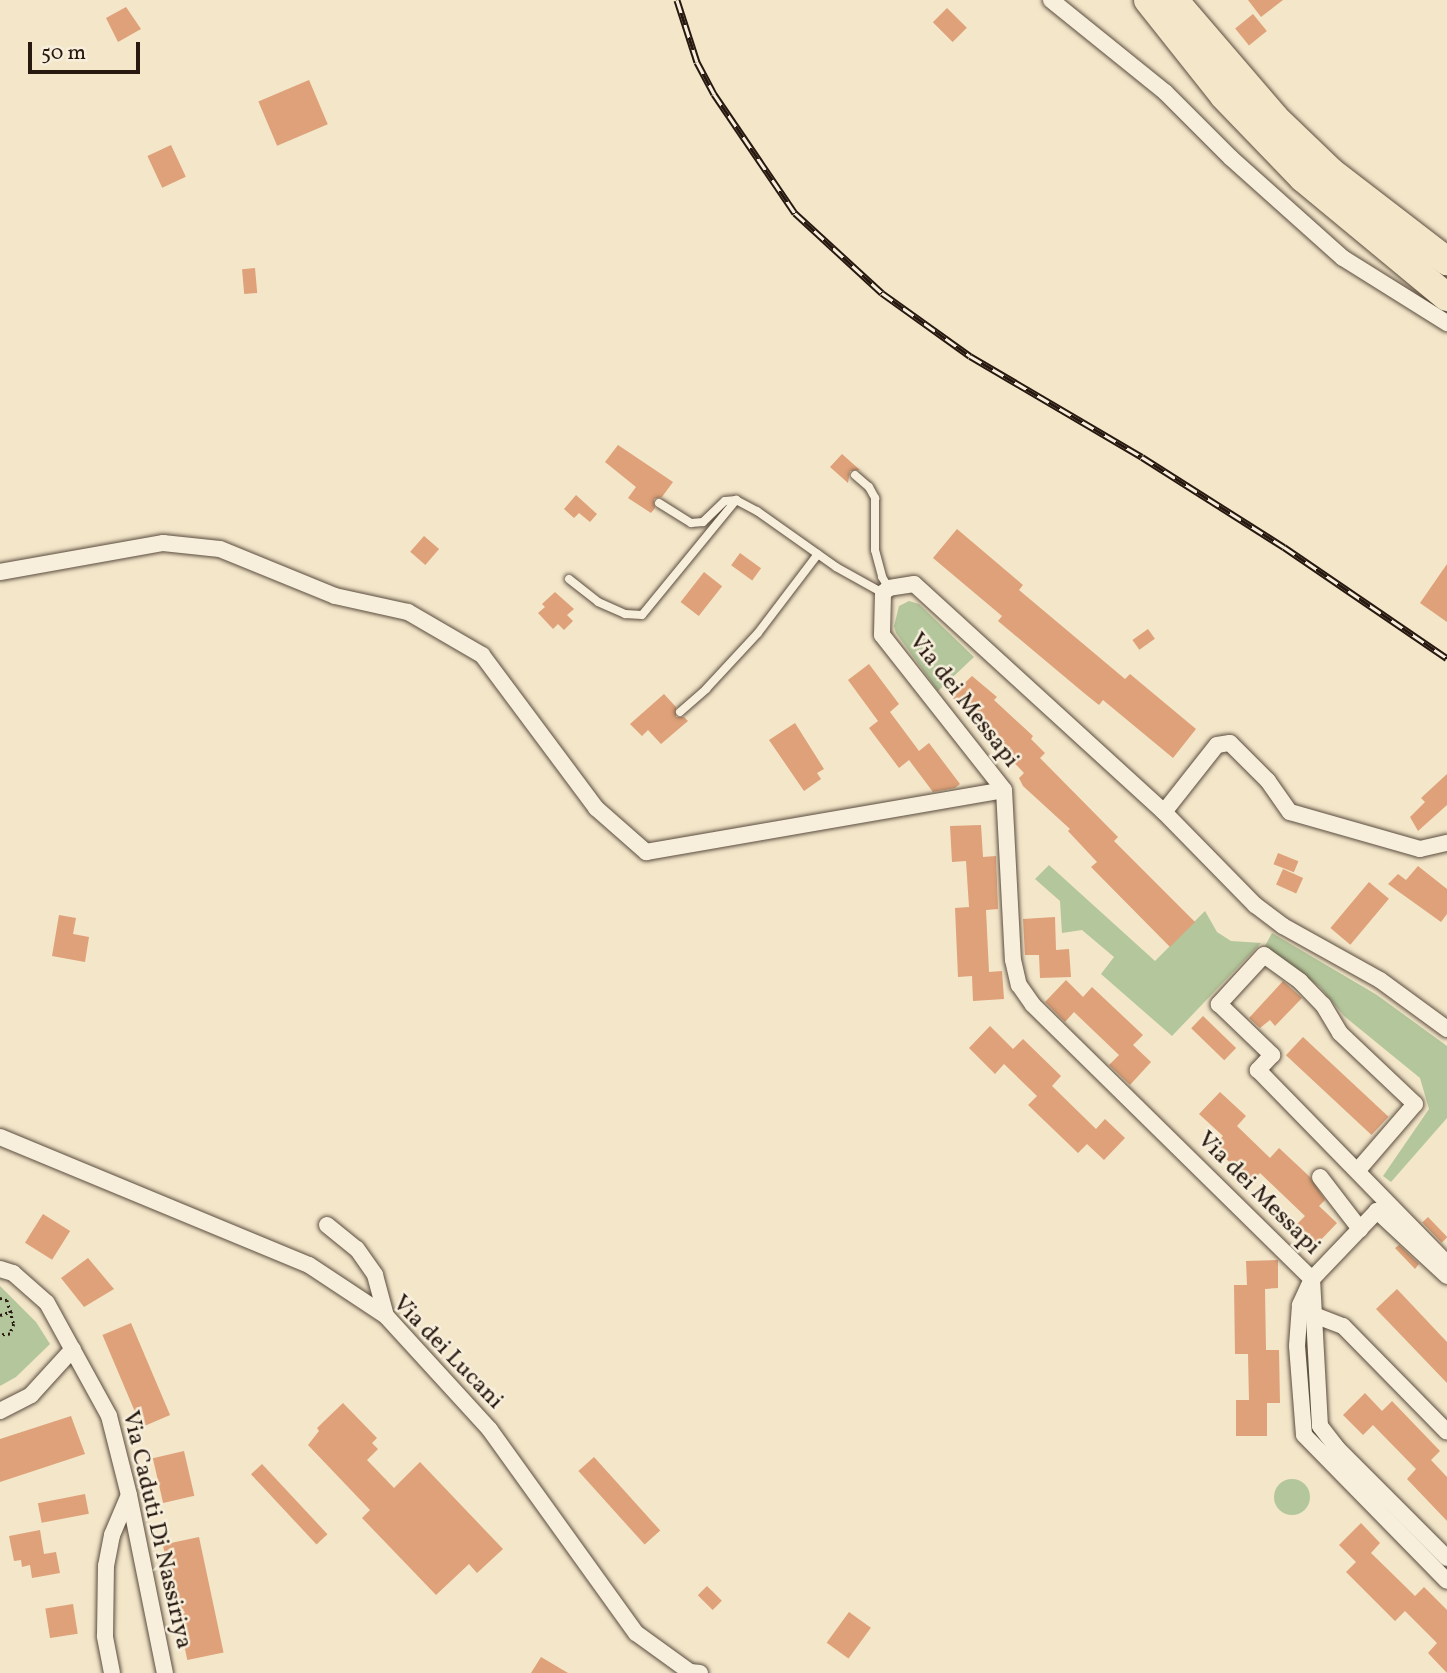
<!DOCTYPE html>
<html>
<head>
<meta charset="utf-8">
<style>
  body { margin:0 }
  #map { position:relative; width:1447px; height:1673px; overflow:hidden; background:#f3e6c9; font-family:Vollkorn,serif }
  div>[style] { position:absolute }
  .green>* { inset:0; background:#b4c69b }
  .round { border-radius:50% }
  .building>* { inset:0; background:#dea179; transform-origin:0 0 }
  .path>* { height:2.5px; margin-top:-1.25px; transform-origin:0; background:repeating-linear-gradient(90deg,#271810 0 2px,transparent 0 5.5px) }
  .roads { filter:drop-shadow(0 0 2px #5a4c3e) drop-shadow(0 0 2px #5a4c3e) }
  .lane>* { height:8px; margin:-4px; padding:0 4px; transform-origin:4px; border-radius:4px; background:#f7efdc }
  .street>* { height:16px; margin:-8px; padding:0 8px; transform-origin:8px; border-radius:8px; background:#f7efdc }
  .highway>* { height:28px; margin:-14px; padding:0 14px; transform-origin:14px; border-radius:14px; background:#f3e6c9 }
  .rail>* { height:7px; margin-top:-3.5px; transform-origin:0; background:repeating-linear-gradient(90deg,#f7efdc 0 13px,#271810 0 26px); box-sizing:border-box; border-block:2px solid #271810 }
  span { translate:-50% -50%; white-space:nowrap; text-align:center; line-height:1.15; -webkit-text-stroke:5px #f7efdc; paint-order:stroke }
  .street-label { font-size:24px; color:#271810 }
  .scale { position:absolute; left:28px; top:42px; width:112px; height:32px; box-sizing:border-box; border:4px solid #271810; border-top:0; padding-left:9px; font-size:21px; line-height:24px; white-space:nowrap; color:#271810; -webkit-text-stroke:5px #f7efdc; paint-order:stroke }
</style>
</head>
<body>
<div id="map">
  <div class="green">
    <div style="clip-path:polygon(909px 601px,919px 604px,974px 657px,938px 691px,896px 633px,894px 626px,899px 606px)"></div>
    <div style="clip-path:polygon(1049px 865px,1155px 961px,1205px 911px,1217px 932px,1231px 941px,1261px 943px,1172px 1036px,1101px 974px,1114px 957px,1082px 930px,1062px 933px,1060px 901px,1035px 879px)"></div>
    <div style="clip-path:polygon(1272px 933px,1377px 995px,1447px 1046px,1447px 1118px,1391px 1182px,1383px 1176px,1429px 1109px,1420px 1078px,1344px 1016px,1320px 987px,1265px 946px)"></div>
    <div style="clip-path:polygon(0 1286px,36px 1322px,50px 1344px,16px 1377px,0 1386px)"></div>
    <div class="round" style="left:1274px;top:1479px;width:36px;height:36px"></div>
  </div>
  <div class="building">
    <div style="clip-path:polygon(1248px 0,1283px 0,1261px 17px)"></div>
    <div style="clip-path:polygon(126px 7px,141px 29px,118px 42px,106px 18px)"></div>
    <div style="left:947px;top:8px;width:28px;height:20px;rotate:45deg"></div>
    <div style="left:1253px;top:14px;width:22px;height:23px;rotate:51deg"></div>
    <div style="left:309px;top:80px;width:48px;height:55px;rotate:67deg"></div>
    <div style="left:171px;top:145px;width:35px;height:26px;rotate:65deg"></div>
    <div style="left:255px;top:268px;width:25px;height:13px;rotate:85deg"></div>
    <div style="clip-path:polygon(618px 445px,673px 482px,662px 497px,654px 499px,655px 508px,651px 513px,628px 498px,636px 487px,605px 462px)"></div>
    <div style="clip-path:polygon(842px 454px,860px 470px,850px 471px,848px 483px,830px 467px)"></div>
    <div style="clip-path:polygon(576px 495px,597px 514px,590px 522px,579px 513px,574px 518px,564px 509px)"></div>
    <div style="clip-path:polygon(957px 529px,1023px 585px,1019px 590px,1125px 679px,1130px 674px,1196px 729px,1173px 758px,1103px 700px,1099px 705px,1084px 693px,998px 621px,1002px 616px,933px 558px)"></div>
    <div style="left:424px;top:536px;width:20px;height:21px;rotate:41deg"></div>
    <div style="left:740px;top:553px;width:26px;height:15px;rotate:36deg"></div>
    <div style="clip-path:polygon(1447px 564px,1447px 622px,1420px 603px)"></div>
    <div style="left:704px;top:572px;width:23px;height:38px;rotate:38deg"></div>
    <div style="clip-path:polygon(555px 592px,574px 609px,567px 615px,573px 621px,564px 630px,558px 624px,553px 629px,538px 613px,545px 607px,542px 604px)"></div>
    <div style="left:1148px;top:629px;width:12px;height:19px;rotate:55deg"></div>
    <div style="clip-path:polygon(869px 664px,899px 704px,890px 712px,919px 751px,929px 743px,960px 784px,955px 788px,933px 792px,909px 760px,899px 768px,869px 728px,878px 721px,848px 680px)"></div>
    <div style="clip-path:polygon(972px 676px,997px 697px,994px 700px,1033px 736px,1031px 739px,1045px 753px,1040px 758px,1118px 837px,1114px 841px,1195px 922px,1170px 947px,1091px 867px,1097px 862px,1068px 831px,1070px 829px,1023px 786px,1019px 778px,1024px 773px,951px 696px)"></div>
    <div style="clip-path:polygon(664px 694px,676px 707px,676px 717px,684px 717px,688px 721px,661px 744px,648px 730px,642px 736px,630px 724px)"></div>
    <div style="clip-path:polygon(795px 723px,824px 769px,817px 773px,821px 779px,804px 791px,769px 740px)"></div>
    <div style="clip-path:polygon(1447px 774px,1447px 805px,1418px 831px,1410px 817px,1425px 802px,1421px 798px)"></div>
    <div style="clip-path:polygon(981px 825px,983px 857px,996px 856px,998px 909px,986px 910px,989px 972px,1002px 971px,1004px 999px,973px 1001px,972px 976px,958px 977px,955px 908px,969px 907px,966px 861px,952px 862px,950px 826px)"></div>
    <div style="left:1278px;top:853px;width:22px;height:12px;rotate:22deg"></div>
    <div style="clip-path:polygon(1418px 866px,1447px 889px,1447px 914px,1441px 922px,1388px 884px,1398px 874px,1406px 880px)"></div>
    <div style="left:1283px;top:869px;width:22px;height:17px;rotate:24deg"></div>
    <div style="left:1369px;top:882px;width:26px;height:60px;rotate:40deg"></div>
    <div style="clip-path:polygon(59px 915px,76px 918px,73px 934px,89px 937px,85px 962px,52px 956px)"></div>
    <div style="clip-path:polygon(1055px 917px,1056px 950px,1069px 949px,1071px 977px,1040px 978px,1039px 955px,1025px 955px,1023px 919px)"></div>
    <div style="clip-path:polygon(1066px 980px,1083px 997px,1092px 987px,1143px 1035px,1133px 1045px,1151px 1062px,1130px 1085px,1109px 1065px,1119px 1055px,1074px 1012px,1065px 1022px,1045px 1002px)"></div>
    <div style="clip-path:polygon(1283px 981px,1302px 998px,1275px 1026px,1270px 1020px,1260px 1028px,1249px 1018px)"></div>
    <div style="left:1203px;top:1016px;width:46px;height:17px;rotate:44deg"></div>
    <div style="clip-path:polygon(990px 1026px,1013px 1049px,1023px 1039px,1061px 1076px,1052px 1086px,1096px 1129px,1105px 1119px,1125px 1138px,1104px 1160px,1087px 1144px,1078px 1153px,1028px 1105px,1037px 1096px,1004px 1064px,995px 1074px,969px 1048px)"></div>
    <div style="left:1303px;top:1037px;width:117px;height:25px;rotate:43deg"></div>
    <div style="clip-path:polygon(1220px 1092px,1246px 1116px,1237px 1126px,1270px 1158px,1279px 1148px,1310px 1177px,1325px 1200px,1319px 1206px,1337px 1223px,1316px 1245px,1295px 1226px,1305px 1216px,1260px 1173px,1251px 1183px,1213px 1146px,1223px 1136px,1199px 1114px)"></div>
    <div style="left:43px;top:1214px;width:32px;height:34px;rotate:32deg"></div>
    <div style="left:1428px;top:1217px;width:28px;height:8px;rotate:46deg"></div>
    <div style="clip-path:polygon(1399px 1245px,1419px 1264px,1415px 1269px,1395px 1248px)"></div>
    <div style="clip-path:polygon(88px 1258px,114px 1289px,84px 1307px,61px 1278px)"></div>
    <div style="clip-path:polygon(1278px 1260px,1278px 1288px,1265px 1289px,1266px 1350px,1279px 1350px,1280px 1403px,1267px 1403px,1267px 1436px,1236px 1436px,1236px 1400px,1249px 1400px,1248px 1354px,1235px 1354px,1234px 1285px,1247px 1285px,1246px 1261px)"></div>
    <div style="clip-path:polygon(1397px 1289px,1447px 1342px,1447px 1383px,1376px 1309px)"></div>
    <div style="left:131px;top:1323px;width:100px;height:31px;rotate:67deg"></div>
    <div style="clip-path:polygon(1365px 1393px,1382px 1411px,1392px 1401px,1440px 1451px,1431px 1460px,1447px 1477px,1447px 1521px,1407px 1479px,1416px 1469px,1373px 1425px,1363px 1435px,1343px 1415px)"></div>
    <div style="clip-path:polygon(343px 1403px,377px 1438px,372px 1443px,378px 1449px,367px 1460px,394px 1488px,420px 1462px,503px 1549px,477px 1573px,469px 1564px,436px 1595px,362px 1518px,370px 1510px,308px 1445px,319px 1431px,317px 1428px)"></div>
    <div style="clip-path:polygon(71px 1416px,85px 1454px,0 1482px,0 1439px)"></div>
    <div style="left:184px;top:1451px;width:46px;height:32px;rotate:77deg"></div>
    <div style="left:594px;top:1457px;width:99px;height:21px;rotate:48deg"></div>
    <div style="left:262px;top:1464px;width:96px;height:15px;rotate:47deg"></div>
    <div style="left:85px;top:1494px;width:20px;height:48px;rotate:79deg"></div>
    <div style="clip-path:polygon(1361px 1523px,1380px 1543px,1371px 1553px,1415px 1596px,1424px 1587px,1447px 1610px,1447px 1673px,1428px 1653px,1437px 1643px,1405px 1611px,1395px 1621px,1346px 1572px,1356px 1562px,1339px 1545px)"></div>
    <div style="clip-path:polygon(40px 1530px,44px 1554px,56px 1552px,60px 1573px,32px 1578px,30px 1565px,22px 1567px,21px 1560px,14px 1561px,9px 1536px)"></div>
    <div style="left:199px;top:1537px;width:118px;height:37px;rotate:78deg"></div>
    <div style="left:707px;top:1586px;width:21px;height:13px;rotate:45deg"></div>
    <div style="left:73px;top:1604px;width:30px;height:28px;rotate:81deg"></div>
    <div style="left:849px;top:1612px;width:27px;height:38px;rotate:36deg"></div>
    <div style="clip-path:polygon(541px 1657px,568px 1673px,531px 1673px)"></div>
  </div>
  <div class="path">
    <div style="left:0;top:1298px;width:7px;rotate:16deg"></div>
    <div style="left:7px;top:1300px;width:25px;rotate:74deg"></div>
    <div style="left:14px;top:1324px;width:11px;rotate:112deg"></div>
    <div style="left:10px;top:1334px;width:10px;rotate:174deg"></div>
    <div style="left:0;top:1315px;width:13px;rotate:-18deg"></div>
  </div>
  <div class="roads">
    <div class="lane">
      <div style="left:855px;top:475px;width:18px;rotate:41deg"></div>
      <div style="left:869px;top:487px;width:13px;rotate:61deg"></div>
      <div style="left:875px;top:498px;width:52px;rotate:90deg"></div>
      <div style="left:875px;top:550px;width:28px;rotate:75deg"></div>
      <div style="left:882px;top:577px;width:13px;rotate:58deg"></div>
      <div style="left:659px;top:503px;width:38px;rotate:32deg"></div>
      <div style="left:691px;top:523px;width:12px;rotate:-5deg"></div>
      <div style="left:703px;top:522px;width:30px;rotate:-44deg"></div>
      <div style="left:725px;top:501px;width:11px;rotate:-5deg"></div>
      <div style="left:736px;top:500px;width:24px;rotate:28deg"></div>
      <div style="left:757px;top:511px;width:97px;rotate:35.3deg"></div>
      <div style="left:836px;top:567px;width:54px;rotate:29deg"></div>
      <div style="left:569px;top:579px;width:37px;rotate:38deg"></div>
      <div style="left:598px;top:602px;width:30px;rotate:24deg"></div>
      <div style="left:625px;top:614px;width:17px;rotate:3deg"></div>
      <div style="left:642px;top:615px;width:149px;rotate:-50.7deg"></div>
      <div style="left:680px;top:712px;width:35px;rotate:-41deg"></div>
      <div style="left:706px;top:689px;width:76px;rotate:-47.1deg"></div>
      <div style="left:758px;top:633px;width:99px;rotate:-52.8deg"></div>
    </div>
    <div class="street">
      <div style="left:1051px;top:0;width:146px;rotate:38.9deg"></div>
      <div style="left:1165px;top:92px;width:93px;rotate:45deg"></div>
      <div style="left:1231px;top:158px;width:150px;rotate:41.8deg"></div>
      <div style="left:1343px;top:258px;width:123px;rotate:32deg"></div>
      <div style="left:0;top:572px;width:166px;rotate:-10.1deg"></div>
      <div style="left:163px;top:543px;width:57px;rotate:6deg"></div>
      <div style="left:220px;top:549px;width:124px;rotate:22.2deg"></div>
      <div style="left:335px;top:596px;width:75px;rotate:12.4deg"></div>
      <div style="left:408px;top:612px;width:86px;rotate:30.2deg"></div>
      <div style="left:482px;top:655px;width:191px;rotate:53.3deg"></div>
      <div style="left:596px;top:808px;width:67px;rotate:41.3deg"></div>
      <div style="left:646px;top:852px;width:363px;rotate:-9.8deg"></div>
      <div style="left:1164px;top:812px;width:85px;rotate:-51.7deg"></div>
      <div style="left:1217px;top:745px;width:13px;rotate:-9deg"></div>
      <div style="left:1230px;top:743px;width:54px;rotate:45deg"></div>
      <div style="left:1268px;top:781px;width:38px;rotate:55deg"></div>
      <div style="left:1290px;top:812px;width:135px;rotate:15.9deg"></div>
      <div style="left:1420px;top:849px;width:28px;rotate:-13deg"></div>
      <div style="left:1447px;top:1029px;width:83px;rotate:-143.8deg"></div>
      <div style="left:1380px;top:980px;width:111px;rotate:-150.9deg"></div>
      <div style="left:1283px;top:926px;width:35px;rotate:-143deg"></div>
      <div style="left:1255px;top:905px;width:130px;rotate:-134.4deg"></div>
      <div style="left:1164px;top:812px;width:338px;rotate:-137.6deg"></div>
      <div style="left:914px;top:584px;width:25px;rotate:171deg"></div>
      <div style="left:889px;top:588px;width:8px;rotate:140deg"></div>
      <div style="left:883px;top:593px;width:42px;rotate:91.4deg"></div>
      <div style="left:882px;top:635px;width:197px;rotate:51.8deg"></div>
      <div style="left:1004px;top:790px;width:170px;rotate:87deg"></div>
      <div style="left:1013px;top:960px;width:26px;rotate:77deg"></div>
      <div style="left:1019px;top:985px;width:24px;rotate:55deg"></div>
      <div style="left:1033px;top:1005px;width:391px;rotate:44.5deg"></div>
      <div style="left:1312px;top:1279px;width:147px;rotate:86.9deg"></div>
      <div style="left:1320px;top:1426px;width:29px;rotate:52deg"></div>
      <div style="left:1338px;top:1449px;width:154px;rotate:45deg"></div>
      <div style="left:0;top:1137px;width:334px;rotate:22.5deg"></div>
      <div style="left:309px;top:1265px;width:92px;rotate:33.5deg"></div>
      <div style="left:386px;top:1316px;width:154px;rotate:47.6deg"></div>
      <div style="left:490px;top:1430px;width:250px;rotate:54.3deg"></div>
      <div style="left:636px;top:1633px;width:67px;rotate:35.8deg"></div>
      <div style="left:690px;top:1672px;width:10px;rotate:6deg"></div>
      <div style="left:1358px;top:1170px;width:87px;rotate:-49.2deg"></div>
      <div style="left:1415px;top:1104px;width:103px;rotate:-136.6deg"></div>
      <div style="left:1340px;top:1033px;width:33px;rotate:-121deg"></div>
      <div style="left:1323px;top:1005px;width:33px;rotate:-134deg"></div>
      <div style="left:1300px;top:981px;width:44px;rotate:-144.2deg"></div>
      <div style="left:1264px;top:955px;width:67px;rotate:132.6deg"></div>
      <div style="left:1219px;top:1004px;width:74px;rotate:43.9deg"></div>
      <div style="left:1272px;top:1055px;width:21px;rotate:133deg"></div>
      <div style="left:1258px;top:1070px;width:271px;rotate:45.7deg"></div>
      <div style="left:1320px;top:1177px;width:66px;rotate:52.4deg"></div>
      <div style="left:327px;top:1225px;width:38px;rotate:39deg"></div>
      <div style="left:357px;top:1249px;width:32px;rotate:55deg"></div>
      <div style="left:375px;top:1275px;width:42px;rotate:75deg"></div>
      <div style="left:0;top:1269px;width:14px;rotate:17deg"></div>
      <div style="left:13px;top:1273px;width:45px;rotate:41.4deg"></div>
      <div style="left:47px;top:1303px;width:129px;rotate:61.2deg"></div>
      <div style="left:109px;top:1416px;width:81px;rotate:75.8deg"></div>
      <div style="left:129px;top:1495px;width:182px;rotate:78.6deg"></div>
      <div style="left:1447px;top:1276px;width:96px;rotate:-137.1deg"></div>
      <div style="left:1377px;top:1211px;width:94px;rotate:133.7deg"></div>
      <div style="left:1312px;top:1279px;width:29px;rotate:115deg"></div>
      <div style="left:1300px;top:1305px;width:41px;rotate:94.2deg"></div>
      <div style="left:1297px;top:1346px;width:89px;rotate:85.5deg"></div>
      <div style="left:1304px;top:1435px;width:204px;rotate:45.6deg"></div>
      <div style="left:1314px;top:1315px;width:31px;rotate:21deg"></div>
      <div style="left:1343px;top:1326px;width:148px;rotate:45.5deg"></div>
      <div style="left:0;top:1411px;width:35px;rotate:-27deg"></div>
      <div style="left:31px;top:1395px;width:62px;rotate:-47.6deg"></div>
      <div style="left:112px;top:1673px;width:38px;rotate:-101deg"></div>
      <div style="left:105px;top:1636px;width:70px;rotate:-89.2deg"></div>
      <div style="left:106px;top:1566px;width:32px;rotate:-79deg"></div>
      <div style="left:112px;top:1535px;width:43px;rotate:-67deg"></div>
    </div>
    <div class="highway">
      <div style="left:1148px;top:0;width:122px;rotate:51.6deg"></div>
      <div style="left:1224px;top:96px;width:114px;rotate:46.1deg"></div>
      <div style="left:1303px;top:178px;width:187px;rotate:39.6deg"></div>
      <div style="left:1174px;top:0;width:155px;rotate:49.4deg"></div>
      <div style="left:1275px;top:118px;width:76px;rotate:43.9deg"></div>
      <div style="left:1330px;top:171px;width:148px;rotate:37.6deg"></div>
    </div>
  </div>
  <div class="rail">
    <div style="left:677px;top:0;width:65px;rotate:72.1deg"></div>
    <div style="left:697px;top:62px;width:36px;rotate:62deg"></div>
    <div style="left:714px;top:94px;width:144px;rotate:55.8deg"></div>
    <div style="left:795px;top:213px;width:118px;rotate:42.6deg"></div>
    <div style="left:882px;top:293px;width:108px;rotate:35.6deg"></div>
    <div style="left:970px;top:356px;width:199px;rotate:30.4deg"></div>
    <div style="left:1142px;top:457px;width:168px;rotate:32.4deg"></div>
    <div style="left:1284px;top:547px;width:197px;rotate:34.3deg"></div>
  </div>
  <div class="street-label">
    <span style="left:963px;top:701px;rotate:52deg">Via dei Messapi</span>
    <span style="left:1258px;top:1194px;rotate:45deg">Via dei Messapi</span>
    <span style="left:447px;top:1353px;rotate:46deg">Via dei Lucani</span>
    <span style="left:156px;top:1530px;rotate:77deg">Via Caduti Di Nassiriya</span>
  </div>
  <div class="scale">50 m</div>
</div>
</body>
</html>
